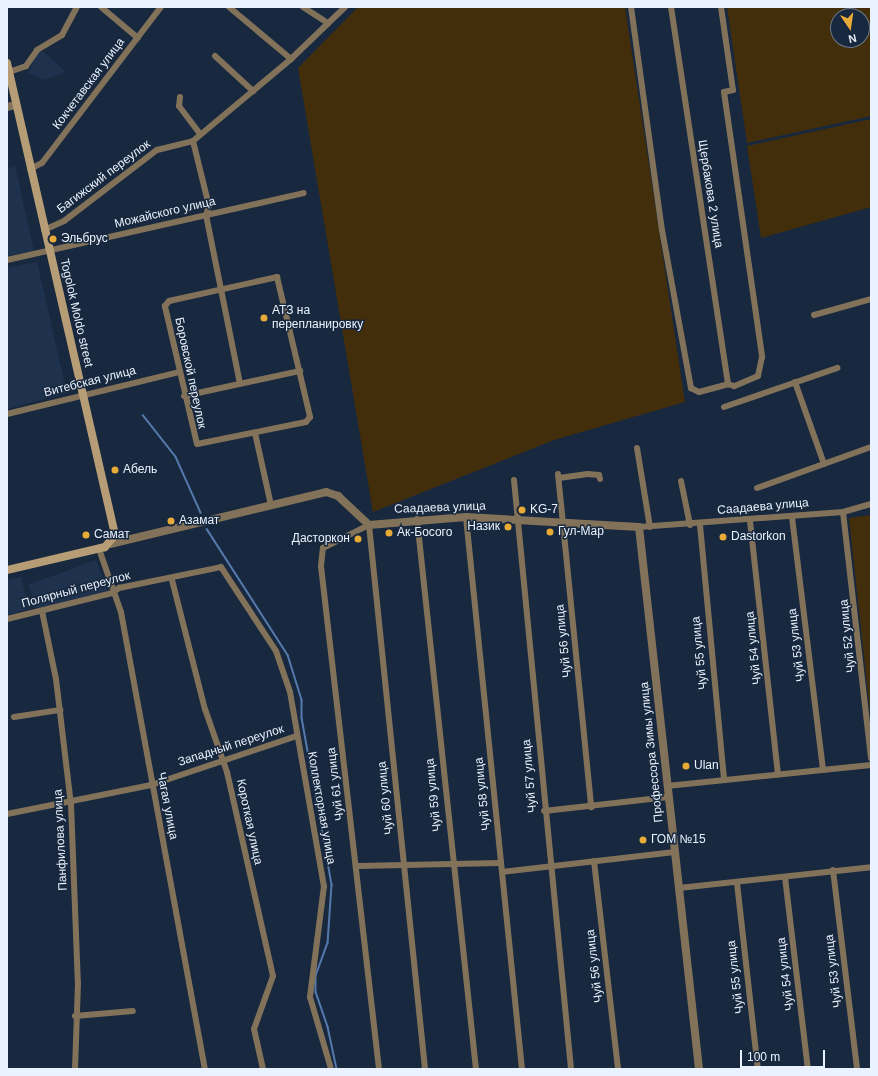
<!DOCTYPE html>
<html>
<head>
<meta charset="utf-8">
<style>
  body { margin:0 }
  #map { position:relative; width:878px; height:1076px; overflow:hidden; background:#18283e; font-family:Arial,sans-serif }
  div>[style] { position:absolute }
  .built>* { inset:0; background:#1e324e; transform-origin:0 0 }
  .green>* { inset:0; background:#422e0b }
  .stream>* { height:1.5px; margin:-0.75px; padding:0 0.75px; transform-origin:0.75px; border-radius:0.75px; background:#5479ad }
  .minor>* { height:6px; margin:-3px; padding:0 3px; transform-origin:3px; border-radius:3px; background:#82725a }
  .tertiary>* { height:8px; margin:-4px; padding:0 4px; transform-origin:4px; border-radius:4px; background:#82725a }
  .secondary>* { height:8px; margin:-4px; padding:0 4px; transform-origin:4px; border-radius:4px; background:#b69d76 }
  .dots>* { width:11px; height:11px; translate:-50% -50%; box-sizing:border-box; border:2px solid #18283e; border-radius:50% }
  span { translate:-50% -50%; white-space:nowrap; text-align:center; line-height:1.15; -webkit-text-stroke:3px #18283e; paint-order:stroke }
  .street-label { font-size:12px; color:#e9f2fe }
  .poi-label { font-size:12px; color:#e9f2fe }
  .left { translate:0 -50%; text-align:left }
  .right { translate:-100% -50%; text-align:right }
  .frame { position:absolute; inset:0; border:8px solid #e9f2fe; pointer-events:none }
  .north { position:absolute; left:830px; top:8px; width:40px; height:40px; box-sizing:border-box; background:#18283e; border:1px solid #6c798b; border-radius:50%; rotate:167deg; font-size:11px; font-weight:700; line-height:16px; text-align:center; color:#e9f2fe }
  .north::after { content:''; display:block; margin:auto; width:14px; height:18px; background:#e9ab38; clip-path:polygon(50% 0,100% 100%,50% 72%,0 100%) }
  .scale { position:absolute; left:740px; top:1050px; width:85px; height:18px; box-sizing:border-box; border:2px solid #e9f2fe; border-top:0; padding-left:5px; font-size:12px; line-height:14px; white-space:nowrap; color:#e9f2fe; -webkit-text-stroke:3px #18283e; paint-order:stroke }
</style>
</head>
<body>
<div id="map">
  <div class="built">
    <div style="clip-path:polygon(38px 52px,44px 52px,66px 72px,43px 80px,28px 73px)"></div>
    <div style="clip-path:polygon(15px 166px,34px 251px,7px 256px,7px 169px)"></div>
    <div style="clip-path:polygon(37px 262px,67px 393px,7px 409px,7px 268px)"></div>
    <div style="left:96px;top:560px;width:33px;height:72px;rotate:70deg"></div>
    <div style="clip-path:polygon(21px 577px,29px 609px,7px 615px,7px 580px)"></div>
  </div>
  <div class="green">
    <div style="clip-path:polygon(358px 7px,625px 7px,685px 402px,554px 440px,373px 512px,298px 68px)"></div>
    <div style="clip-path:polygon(evenodd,727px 7px,870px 7px,871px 116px,747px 143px,727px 7px,838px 16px,862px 16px,862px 40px,838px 40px,838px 16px)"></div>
    <div style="clip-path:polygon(871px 119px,871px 207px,761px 238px,747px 146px)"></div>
    <div style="clip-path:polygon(871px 515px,871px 721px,849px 518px)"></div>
  </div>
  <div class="stream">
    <div style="left:143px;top:415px;width:53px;rotate:51.8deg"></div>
    <div style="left:176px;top:457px;width:61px;rotate:65.9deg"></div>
    <div style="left:207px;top:529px;width:150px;rotate:57.3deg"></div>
    <div style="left:288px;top:655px;width:47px;rotate:72.7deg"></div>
    <div style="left:302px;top:700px;width:18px;rotate:90deg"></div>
    <div style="left:302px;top:718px;width:170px;rotate:79.8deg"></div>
    <div style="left:332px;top:885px;width:58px;rotate:93.9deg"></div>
    <div style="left:328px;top:943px;width:35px;rotate:110deg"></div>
    <div style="left:316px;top:976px;width:16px;rotate:90deg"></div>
    <div style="left:316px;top:992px;width:37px;rotate:71deg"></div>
    <div style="left:328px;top:1027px;width:43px;rotate:77.9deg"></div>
  </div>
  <div class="minor">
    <div style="left:101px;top:7px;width:48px;rotate:40deg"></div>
    <div style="left:229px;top:7px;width:81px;rotate:40deg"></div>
    <div style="left:303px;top:7px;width:30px;rotate:33deg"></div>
    <div style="left:631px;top:7px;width:225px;rotate:82.1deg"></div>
    <div style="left:662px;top:230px;width:161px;rotate:79.6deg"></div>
    <div style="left:691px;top:388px;width:9px;rotate:27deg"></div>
    <div style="left:699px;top:392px;width:30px;rotate:-15deg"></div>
    <div style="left:671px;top:7px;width:381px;rotate:81.4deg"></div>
    <div style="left:721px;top:7px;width:84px;rotate:81.8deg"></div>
    <div style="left:733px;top:90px;width:9px;rotate:167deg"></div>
    <div style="left:724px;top:92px;width:268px;rotate:81.8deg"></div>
    <div style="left:762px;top:357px;width:19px;rotate:102deg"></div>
    <div style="left:758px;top:376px;width:26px;rotate:157deg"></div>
    <div style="left:734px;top:386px;width:6px;rotate:-162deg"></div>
    <div style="left:215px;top:56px;width:52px;rotate:42.6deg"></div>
    <div style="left:9px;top:72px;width:18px;rotate:-19deg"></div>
    <div style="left:26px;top:66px;width:19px;rotate:-55deg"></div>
    <div style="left:37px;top:50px;width:29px;rotate:-31deg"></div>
    <div style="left:62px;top:35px;width:32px;rotate:-62deg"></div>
    <div style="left:180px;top:97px;width:9px;rotate:96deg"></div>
    <div style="left:179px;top:106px;width:35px;rotate:53deg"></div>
    <div style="left:193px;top:141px;width:67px;rotate:76.2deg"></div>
    <div style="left:209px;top:206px;width:9px;rotate:108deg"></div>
    <div style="left:206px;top:215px;width:172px;rotate:78.6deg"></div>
    <div style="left:30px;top:169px;width:13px;rotate:-27deg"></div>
    <div style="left:42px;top:163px;width:196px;rotate:-52.7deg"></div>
    <div style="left:44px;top:230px;width:22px;rotate:-24deg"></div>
    <div style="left:64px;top:221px;width:117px;rotate:-37.4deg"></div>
    <div style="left:157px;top:150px;width:37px;rotate:-14deg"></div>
    <div style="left:193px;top:141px;width:128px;rotate:-39.9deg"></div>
    <div style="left:291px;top:59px;width:75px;rotate:-43.9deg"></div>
    <div style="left:7px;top:260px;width:304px;rotate:-12.7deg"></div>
    <div style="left:277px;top:277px;width:144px;rotate:76.7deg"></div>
    <div style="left:310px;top:417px;width:6px;rotate:129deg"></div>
    <div style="left:306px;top:422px;width:111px;rotate:168.6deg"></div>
    <div style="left:197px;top:444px;width:142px;rotate:-103.1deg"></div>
    <div style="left:165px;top:306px;width:6px;rotate:-51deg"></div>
    <div style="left:169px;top:301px;width:111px;rotate:-12.5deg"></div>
    <div style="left:814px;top:315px;width:59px;rotate:-15.7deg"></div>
    <div style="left:795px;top:382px;width:87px;rotate:70.5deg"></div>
    <div style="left:184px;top:396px;width:119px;rotate:-12.2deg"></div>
    <div style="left:724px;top:407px;width:120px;rotate:-19deg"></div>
    <div style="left:7px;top:414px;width:177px;rotate:-13.7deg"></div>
    <div style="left:255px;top:433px;width:74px;rotate:77.5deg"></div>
    <div style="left:637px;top:448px;width:80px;rotate:80.7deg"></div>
    <div style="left:558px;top:474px;width:335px;rotate:84.3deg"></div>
    <div style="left:559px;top:478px;width:29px;rotate:-8deg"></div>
    <div style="left:588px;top:474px;width:11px;rotate:5deg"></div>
    <div style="left:599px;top:475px;width:4px;rotate:76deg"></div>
    <div style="left:514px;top:480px;width:592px;rotate:84.47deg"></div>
    <div style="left:681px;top:481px;width:45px;rotate:78.4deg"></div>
    <div style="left:757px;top:488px;width:121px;rotate:-19.8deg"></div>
    <div style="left:843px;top:512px;width:248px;rotate:83.5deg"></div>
    <div style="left:466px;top:517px;width:555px;rotate:84.21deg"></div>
    <div style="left:792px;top:517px;width:255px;rotate:83deg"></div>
    <div style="left:417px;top:519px;width:553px;rotate:83.88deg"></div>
    <div style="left:750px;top:521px;width:255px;rotate:83.7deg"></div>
    <div style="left:700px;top:525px;width:255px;rotate:84.6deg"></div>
    <div style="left:639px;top:527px;width:205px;rotate:-4.2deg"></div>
    <div style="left:843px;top:512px;width:29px;rotate:-16deg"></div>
    <div style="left:99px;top:549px;width:67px;rotate:70.8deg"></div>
    <div style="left:121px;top:612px;width:465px;rotate:79.6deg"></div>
    <div style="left:172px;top:580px;width:133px;rotate:75.7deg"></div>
    <div style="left:205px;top:709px;width:67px;rotate:70.8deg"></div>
    <div style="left:227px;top:772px;width:209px;rotate:77.3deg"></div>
    <div style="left:273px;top:976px;width:56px;rotate:109.7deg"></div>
    <div style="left:254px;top:1029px;width:41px;rotate:77.3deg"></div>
    <div style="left:42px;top:611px;width:69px;rotate:78.4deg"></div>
    <div style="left:56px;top:679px;width:126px;rotate:83.2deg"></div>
    <div style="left:71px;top:804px;width:179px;rotate:87.8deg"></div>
    <div style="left:78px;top:983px;width:86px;rotate:92deg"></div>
    <div style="left:7px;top:619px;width:108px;rotate:-13.9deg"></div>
    <div style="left:112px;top:593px;width:9px;rotate:-36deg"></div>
    <div style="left:119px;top:588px;width:104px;rotate:-11.6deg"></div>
    <div style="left:221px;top:567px;width:100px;rotate:56.8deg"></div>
    <div style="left:276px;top:651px;width:43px;rotate:71.1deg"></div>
    <div style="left:290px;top:692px;width:197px;rotate:80.1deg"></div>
    <div style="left:324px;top:886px;width:112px;rotate:97.2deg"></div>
    <div style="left:310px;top:997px;width:75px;rotate:73.7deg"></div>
    <div style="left:14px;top:717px;width:47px;rotate:-8.7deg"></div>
    <div style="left:667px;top:786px;width:205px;rotate:-5.9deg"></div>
    <div style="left:544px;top:811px;width:125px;rotate:-6.4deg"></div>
    <div style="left:7px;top:814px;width:147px;rotate:-11.4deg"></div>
    <div style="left:151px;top:785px;width:154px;rotate:-18.6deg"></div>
    <div style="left:594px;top:861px;width:209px;rotate:83.4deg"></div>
    <div style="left:357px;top:866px;width:144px;rotate:-1.2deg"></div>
    <div style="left:833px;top:870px;width:200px;rotate:83.1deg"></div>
    <div style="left:502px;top:872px;width:174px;rotate:-6.6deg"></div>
    <div style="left:785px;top:877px;width:193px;rotate:83.2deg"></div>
    <div style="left:737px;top:883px;width:187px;rotate:83.6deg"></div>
    <div style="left:679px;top:888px;width:193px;rotate:-6.2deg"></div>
    <div style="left:75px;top:1016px;width:58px;rotate:-4.9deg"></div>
    <div style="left:379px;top:1069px;width:506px;rotate:-96.58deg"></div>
    <div style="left:321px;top:566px;width:18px;rotate:-84deg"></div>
    <div style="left:323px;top:548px;width:51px;rotate:-26.6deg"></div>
    <div style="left:369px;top:525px;width:547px;rotate:84.12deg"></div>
  </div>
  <div class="tertiary">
    <div style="left:7px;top:107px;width:9px;rotate:-13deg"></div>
    <div style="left:110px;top:544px;width:222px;rotate:-13.5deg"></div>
    <div style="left:326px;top:492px;width:13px;rotate:18deg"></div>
    <div style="left:338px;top:496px;width:42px;rotate:43.1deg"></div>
    <div style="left:369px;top:525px;width:97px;rotate:-4.7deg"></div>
    <div style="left:466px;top:517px;width:173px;rotate:3.3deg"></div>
    <div style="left:639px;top:527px;width:545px;rotate:83.68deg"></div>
  </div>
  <div class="secondary">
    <div style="left:7px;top:63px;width:484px;rotate:77.1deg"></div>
    <div style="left:115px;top:535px;width:16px;rotate:130deg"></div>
    <div style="left:105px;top:547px;width:101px;rotate:166.8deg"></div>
  </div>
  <div class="dots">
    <div style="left:53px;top:239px;background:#e9ab38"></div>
    <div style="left:264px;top:318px;background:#e9ab38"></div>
    <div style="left:115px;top:470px;background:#e9ab38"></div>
    <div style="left:522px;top:510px;background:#e9ab38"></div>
    <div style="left:171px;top:521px;background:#e9ab38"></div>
    <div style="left:508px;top:527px;background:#e9ab38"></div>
    <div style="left:550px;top:532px;background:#e9ab38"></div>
    <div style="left:389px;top:533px;background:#e9ab38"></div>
    <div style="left:86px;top:535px;background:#e9ab38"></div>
    <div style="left:723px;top:537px;background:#e9ab38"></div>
    <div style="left:358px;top:539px;background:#e9ab38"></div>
    <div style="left:686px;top:766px;background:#e9ab38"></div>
    <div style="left:643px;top:840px;background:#e9ab38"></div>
  </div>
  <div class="street-label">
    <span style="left:89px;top:84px;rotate:-53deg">Кокчетавская улица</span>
    <span style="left:104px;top:177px;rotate:-37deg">Багижский переулок</span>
    <span style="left:710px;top:194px;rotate:81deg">Щербакова 2 улица</span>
    <span style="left:165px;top:213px;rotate:-13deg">Можайского улица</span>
    <span style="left:76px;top:313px;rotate:77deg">Togolok Moldo street</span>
    <span style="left:190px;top:373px;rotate:78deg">Боровской переулок</span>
    <span style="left:90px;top:382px;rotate:-14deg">Витебская улица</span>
    <span style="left:763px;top:507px;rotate:-5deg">Саадаева улица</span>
    <span style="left:440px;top:508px;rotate:-2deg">Саадаева улица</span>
    <span style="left:76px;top:590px;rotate:-15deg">Полярный переулок</span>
    <span style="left:848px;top:636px;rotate:-96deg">Чуй 52 улица</span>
    <span style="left:564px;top:641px;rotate:-96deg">Чуй 56 улица</span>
    <span style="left:797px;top:645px;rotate:-97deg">Чуй 53 улица</span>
    <span style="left:754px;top:648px;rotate:-96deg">Чуй 54 улица</span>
    <span style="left:700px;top:653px;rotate:-96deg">Чуй 55 улица</span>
    <span style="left:231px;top:746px;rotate:-18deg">Западный переулок</span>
    <span style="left:652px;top:752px;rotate:-96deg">Профессора Зимы улица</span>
    <span style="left:530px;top:776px;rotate:-95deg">Чуй 57 улица</span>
    <span style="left:336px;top:784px;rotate:-97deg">Чуй 61 улица</span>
    <span style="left:483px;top:794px;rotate:-96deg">Чуй 58 улица</span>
    <span style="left:434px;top:795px;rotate:-96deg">Чуй 59 улица</span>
    <span style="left:386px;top:798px;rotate:-96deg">Чуй 60 улица</span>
    <span style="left:167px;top:806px;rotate:79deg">Чагая улица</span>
    <span style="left:321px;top:808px;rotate:80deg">Коллекторная улица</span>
    <span style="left:249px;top:822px;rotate:78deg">Короткая улица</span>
    <span style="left:61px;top:840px;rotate:-93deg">Панфилова улица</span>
    <span style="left:595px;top:966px;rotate:-97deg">Чуй 56 улица</span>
    <span style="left:834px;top:971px;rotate:-97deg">Чуй 53 улица</span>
    <span style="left:786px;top:974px;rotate:-97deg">Чуй 54 улица</span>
    <span style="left:736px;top:977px;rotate:-97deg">Чуй 55 улица</span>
  </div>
  <div class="poi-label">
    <span class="left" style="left:61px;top:239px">Эльбрус</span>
    <span class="left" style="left:272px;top:318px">АТЗ на<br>перепланировку</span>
    <span class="left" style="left:123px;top:470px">Абель</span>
    <span class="left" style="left:530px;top:510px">KG-7</span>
    <span class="left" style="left:179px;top:521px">Азамат</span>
    <span class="right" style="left:500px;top:527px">Назик</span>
    <span class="left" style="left:558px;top:532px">Гул-Мар</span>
    <span class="left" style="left:397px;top:533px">Ак-Босого</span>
    <span class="left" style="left:94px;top:535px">Самат</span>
    <span class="left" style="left:731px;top:537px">Dastorkon</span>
    <span class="right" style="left:350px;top:539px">Дасторкон</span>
    <span class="left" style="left:694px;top:766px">Ulan</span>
    <span class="left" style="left:651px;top:840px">ГОМ №15</span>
  </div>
  <div class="frame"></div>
  <div class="north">N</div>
  <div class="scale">100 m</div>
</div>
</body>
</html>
